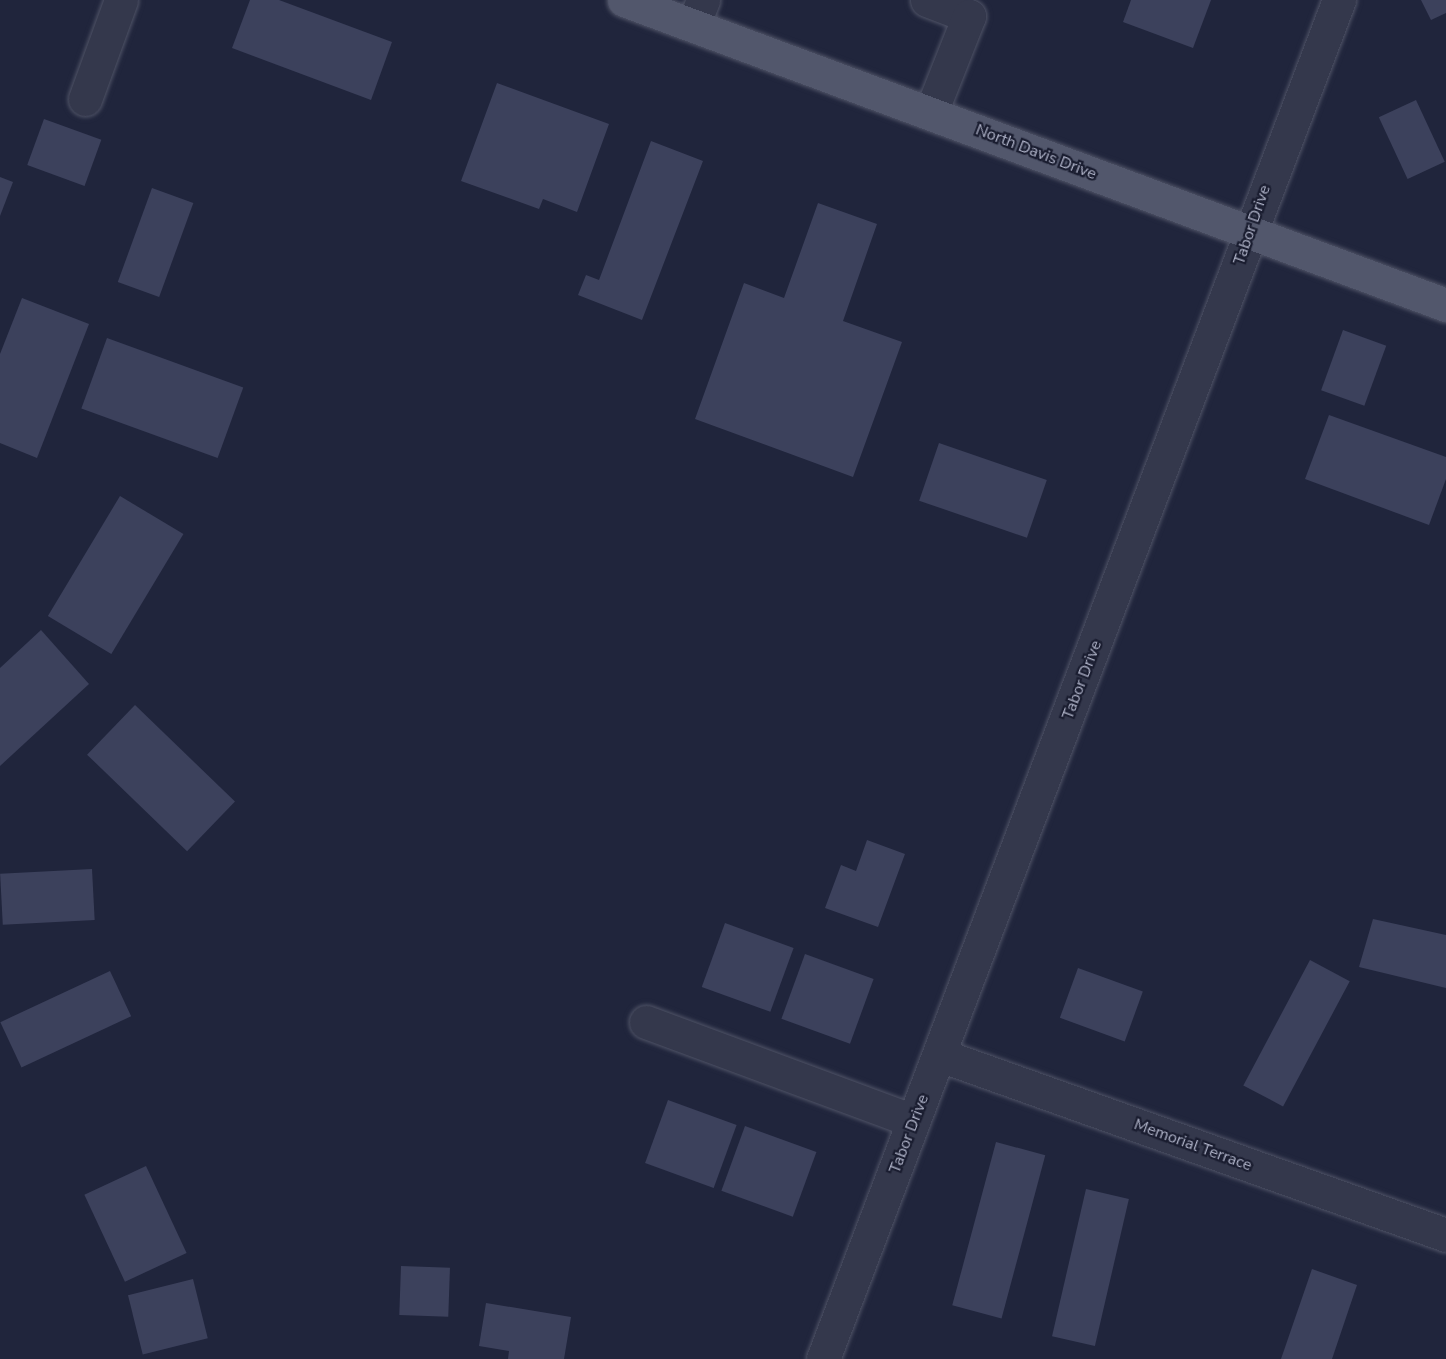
<!DOCTYPE html>
<html>
<head>
<meta charset="utf-8">
<style>
  body { margin:0 }
  #map { position:relative; width:1446px; height:1359px; overflow:hidden; background:#20253c; font-family:"Nunito Sans",sans-serif }
  div>[style] { position:absolute }
  .building>* { inset:0; background:#3c415c; transform-origin:0 0 }
  .roads { filter:drop-shadow(0 0 2px #4f5366) drop-shadow(0 0 2px #4f5366) }
  .minor>* { height:33px; margin:-16.5px; padding:0 16.5px; transform-origin:16.5px; border-radius:16.5px; background:#34384c }
  .major>* { height:33px; margin:-16.5px; padding:0 16.5px; transform-origin:16.5px; border-radius:16.5px; background:#52576c }
  span { translate:-50% -50%; white-space:nowrap; text-align:center; line-height:1.15; -webkit-text-stroke:4.5px #1a1d30; paint-order:stroke }
  .street-label { font-size:16px; color:#afb3c8 }
</style>
</head>
<body>
<div id="map">
  <div class="building">
    <div style="clip-path:polygon(250px 0,279px 0,392px 42px,371px 100px,232px 48px)"></div>
    <div style="clip-path:polygon(1131px 0,1211px 0,1193px 48px,1123px 22px)"></div>
    <div style="clip-path:polygon(1421px 0,1446px 0,1446px 13px,1431px 20px)"></div>
    <div style="clip-path:polygon(497px 83px,609px 124px,577px 212px,543px 199px,539px 209px,461px 181px)"></div>
    <div style="left:1416px;top:100px;width:68px;height:41px;rotate:65deg"></div>
    <div style="left:44px;top:119px;width:61px;height:49px;rotate:20deg"></div>
    <div style="clip-path:polygon(651px 141px,703px 161px,642px 320px,578px 295px,586px 275px,599px 280px)"></div>
    <div style="clip-path:polygon(0 177px,13px 182px,0 216px)"></div>
    <div style="left:152px;top:188px;width:44px;height:100px;rotate:20deg"></div>
    <div style="clip-path:polygon(818px 203px,877px 224px,843px 321px,902px 342px,853px 477px,695px 419px,744px 283px,784px 298px)"></div>
    <div style="clip-path:polygon(22px 298px,89px 324px,37px 458px,0 443px,0 354px)"></div>
    <div style="left:1343px;top:330px;width:46px;height:64px;rotate:20deg"></div>
    <div style="left:107px;top:338px;width:145px;height:75px;rotate:20deg"></div>
    <div style="clip-path:polygon(1329px 415px,1446px 457px,1446px 479px,1429px 525px,1305px 479px)"></div>
    <div style="left:939px;top:443px;width:114px;height:61px;rotate:19deg"></div>
    <div style="left:120px;top:496px;width:74px;height:140px;rotate:31deg"></div>
    <div style="clip-path:polygon(41px 630px,89px 684px,0 766px,0 668px)"></div>
    <div style="left:135px;top:705px;width:139px;height:69px;rotate:44deg"></div>
    <div style="clip-path:polygon(867px 840px,905px 854px,878px 927px,825px 908px,841px 865px,856px 871px)"></div>
    <div style="left:92px;top:869px;width:51px;height:92px;rotate:87deg"></div>
    <div style="clip-path:polygon(1373px 919px,1446px 935px,1446px 988px,1359px 967px)"></div>
    <div style="left:725px;top:923px;width:73px;height:68px;rotate:20deg"></div>
    <div style="left:805px;top:954px;width:73px;height:69px;rotate:20deg"></div>
    <div style="left:1310px;top:960px;width:45px;height:142px;rotate:28deg"></div>
    <div style="left:1078px;top:968px;width:69px;height:53px;rotate:20deg"></div>
    <div style="left:110px;top:971px;width:50px;height:121px;rotate:65deg"></div>
    <div style="left:668px;top:1100px;width:73px;height:67px;rotate:20deg"></div>
    <div style="left:745px;top:1126px;width:76px;height:69px;rotate:20deg"></div>
    <div style="left:996px;top:1142px;width:51px;height:169px;rotate:15deg"></div>
    <div style="left:146px;top:1166px;width:96px;height:68px;rotate:65deg"></div>
    <div style="left:1086px;top:1189px;width:44px;height:151px;rotate:13deg"></div>
    <div style="left:401px;top:1266px;width:49px;height:49px;rotate:2deg"></div>
    <div style="clip-path:polygon(1312px 1269px,1357px 1285px,1332px 1359px,1281px 1359px)"></div>
    <div style="left:193px;top:1279px;width:61px;height:67px;rotate:76deg"></div>
    <div style="clip-path:polygon(486px 1303px,571px 1317px,564px 1359px,508px 1359px,509px 1351px,479px 1346px)"></div>
  </div>
  <div class="roads">
    <div class="minor">
      <div style="left:927px;top:0;width:45px;rotate:20.9deg"></div>
      <div style="left:969px;top:16px;width:103px;rotate:111.6deg"></div>
      <div style="left:693px;top:25px;width:27px;rotate:-68deg"></div>
      <div style="left:85px;top:99px;width:105px;rotate:-70deg"></div>
      <div style="left:646px;top:1022px;width:285px;rotate:20.3deg"></div>
      <div style="left:940px;top:1055px;width:537px;rotate:19.58deg"></div>
      <div style="left:823px;top:1359px;width:1454px;rotate:-69.21deg"></div>
    </div>
    <div class="major">
      <div style="left:624px;top:0;width:877px;rotate:20.36deg"></div>
    </div>
  </div>
  <div class="street-label">
    <span style="left:1036px;top:152px;rotate:21deg">North Davis Drive</span>
    <span style="left:1252px;top:225px;rotate:-71deg">Tabor Drive</span>
    <span style="left:1082px;top:680px;rotate:-69deg">Tabor Drive</span>
    <span style="left:909px;top:1134px;rotate:-69deg">Tabor Drive</span>
    <span style="left:1193px;top:1145px;rotate:20deg">Memorial Terrace</span>
  </div>
</div>
</body>
</html>
